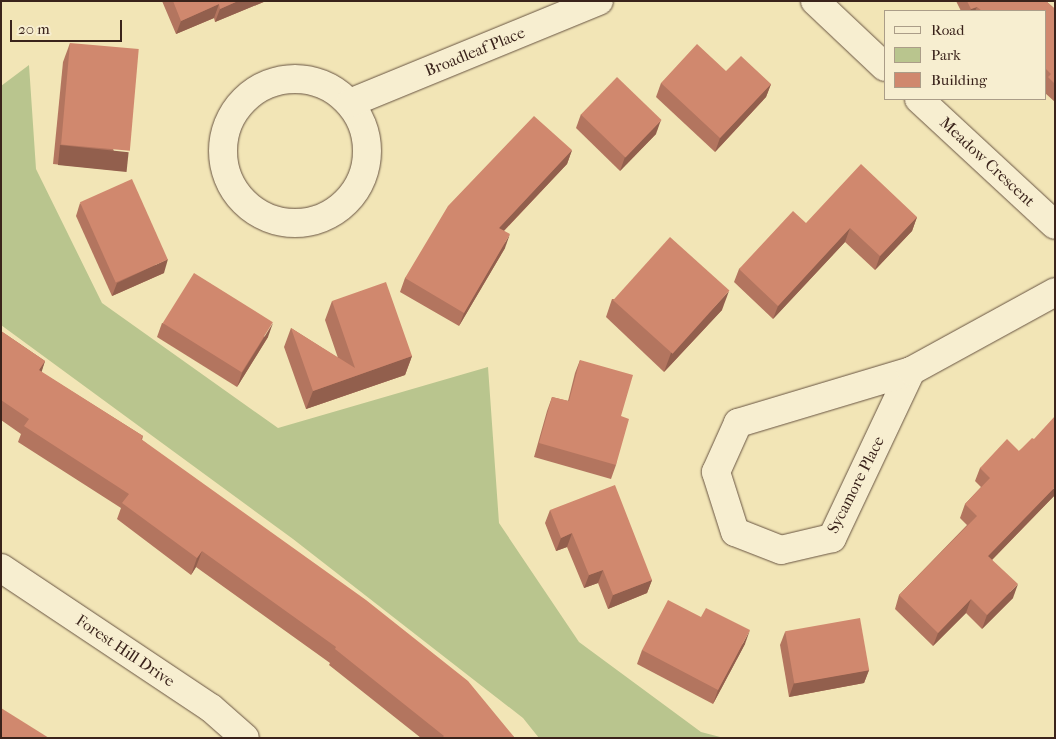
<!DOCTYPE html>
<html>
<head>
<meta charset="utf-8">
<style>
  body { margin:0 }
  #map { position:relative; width:1056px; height:739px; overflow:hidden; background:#f2e5b6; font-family:"IM FELL French Canon",serif }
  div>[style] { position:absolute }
  .green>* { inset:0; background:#b9c58e }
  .roads { filter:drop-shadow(0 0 1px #685442) drop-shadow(0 0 1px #685442) }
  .minor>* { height:28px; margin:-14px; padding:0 14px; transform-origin:14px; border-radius:14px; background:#f7eed0 }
  .minor>.ring { margin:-14px; padding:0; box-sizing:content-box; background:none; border:28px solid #f7eed0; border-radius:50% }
  .wall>* { inset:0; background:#b3755f }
  .shaded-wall>* { inset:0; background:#925f4d; transform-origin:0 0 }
  .building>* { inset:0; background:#d0886e; transform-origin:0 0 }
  span { translate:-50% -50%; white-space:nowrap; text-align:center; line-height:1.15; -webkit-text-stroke:4px #f7eed0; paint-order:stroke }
  .street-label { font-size:16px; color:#3a231b }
  .frame { position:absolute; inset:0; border:2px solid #3a231b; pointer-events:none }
  .legend { position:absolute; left:884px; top:10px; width:162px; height:90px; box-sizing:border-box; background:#f7eed0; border:1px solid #ab9d88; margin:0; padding:6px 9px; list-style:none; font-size:15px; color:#3a231b }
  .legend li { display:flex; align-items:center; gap:10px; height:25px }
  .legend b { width:25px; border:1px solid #ab9d88 }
  .scale { position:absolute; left:10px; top:20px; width:112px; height:22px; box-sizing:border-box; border:2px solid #3a231b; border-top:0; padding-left:6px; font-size:15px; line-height:18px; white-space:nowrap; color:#3a231b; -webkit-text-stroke:4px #f7eed0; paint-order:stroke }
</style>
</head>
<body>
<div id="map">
  <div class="green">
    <div style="clip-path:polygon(29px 65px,36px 169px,102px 303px,278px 428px,488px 367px,499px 523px,579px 642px,701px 732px,724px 738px,539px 738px,523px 718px,293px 539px,1px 325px,1px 86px)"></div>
  </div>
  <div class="roads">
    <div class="minor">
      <div style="left:815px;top:1px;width:96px;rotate:43.3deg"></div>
      <div class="ring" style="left:223px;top:79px;width:116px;height:116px"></div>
      <div style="left:919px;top:99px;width:185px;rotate:42.8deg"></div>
      <div style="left:350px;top:103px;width:269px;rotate:-22.3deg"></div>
      <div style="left:911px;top:371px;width:185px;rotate:115.3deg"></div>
      <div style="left:832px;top:538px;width:52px;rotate:166.8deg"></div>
      <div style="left:781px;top:550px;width:49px;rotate:-158.6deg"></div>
      <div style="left:735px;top:532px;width:63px;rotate:-107.6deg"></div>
      <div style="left:716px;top:472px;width:54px;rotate:-65.8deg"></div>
      <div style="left:738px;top:423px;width:181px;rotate:-16.7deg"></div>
      <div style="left:911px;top:371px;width:164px;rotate:-28.7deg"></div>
      <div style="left:1px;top:568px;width:252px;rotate:33.7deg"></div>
      <div style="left:211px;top:708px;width:45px;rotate:41.4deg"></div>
    </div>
  </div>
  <div class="wall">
    <div style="clip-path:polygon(162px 1px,266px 1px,215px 22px,214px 18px,176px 34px)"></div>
    <div style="clip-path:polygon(956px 1px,1046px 1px,1055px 9px,1055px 102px,1045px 93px,1045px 11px,961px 11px)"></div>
    <div style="clip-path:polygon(70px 43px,122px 171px,53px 164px,63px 62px)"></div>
    <div style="clip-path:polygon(661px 83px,771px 84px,766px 97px,715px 152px,656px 97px)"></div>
    <div style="clip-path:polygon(581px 114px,656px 134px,620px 171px,576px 128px)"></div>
    <div style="clip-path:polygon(572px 150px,567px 164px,504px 231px,505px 248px,459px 326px,400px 292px,405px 278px)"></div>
    <div style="clip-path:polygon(80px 203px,164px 273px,112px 296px,76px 216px)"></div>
    <div style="clip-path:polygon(917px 217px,912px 231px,875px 270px,845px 242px,773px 319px,734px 282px,739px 269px,806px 223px)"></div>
    <div style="clip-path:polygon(612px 299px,722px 310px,664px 372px,606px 317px)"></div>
    <div style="clip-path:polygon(332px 301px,412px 356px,405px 375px,306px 409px,284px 347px,291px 328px,338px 358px,325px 320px)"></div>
    <div style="clip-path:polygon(162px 323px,268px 337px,237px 387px,157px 337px)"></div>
    <div style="clip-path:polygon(1px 331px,45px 361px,41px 372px,143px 436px,142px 440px,515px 738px,421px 738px,329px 665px,330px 663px,196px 567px,191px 575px,117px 519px,121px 508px,18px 442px,21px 434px,1px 420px)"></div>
    <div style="clip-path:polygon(580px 360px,621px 416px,616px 465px,611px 479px,534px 457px,547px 411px,552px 397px,568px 401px,575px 373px)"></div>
    <div style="clip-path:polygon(1034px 439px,1055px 495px,992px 560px,1013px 598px,982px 629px,966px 613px,933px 646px,895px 609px,899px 595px,967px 525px,960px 518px,965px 504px,981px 487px,975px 481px,980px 468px,1019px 451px)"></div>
    <div style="clip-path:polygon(550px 510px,652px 580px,647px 593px,608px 609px,598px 583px,584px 588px,567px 547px,556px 551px,545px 523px)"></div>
    <div style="clip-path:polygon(785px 632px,869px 670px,864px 683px,789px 697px,780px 645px)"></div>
    <div style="clip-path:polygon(745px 644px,713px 704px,637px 664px,642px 650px)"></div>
  </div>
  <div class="shaded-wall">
    <div style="clip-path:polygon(238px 1px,266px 1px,215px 22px,220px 9px)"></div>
    <div style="clip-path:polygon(219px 4px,214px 18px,176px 34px,181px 21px)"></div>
    <div style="clip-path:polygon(977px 7px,975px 11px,970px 11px,971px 9px)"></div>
    <div style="clip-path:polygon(771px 84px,766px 97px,715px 152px,720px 138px)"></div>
    <div style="clip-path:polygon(661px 120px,656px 134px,620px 171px,625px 157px)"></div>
    <div style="left:60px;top:145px;width:69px;height:20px;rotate:6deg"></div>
    <div style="clip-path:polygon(572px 150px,567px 164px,494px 241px,499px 228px)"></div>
    <div style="clip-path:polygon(917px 217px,912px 231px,875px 270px,880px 256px)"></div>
    <div style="clip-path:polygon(850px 228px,845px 242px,773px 319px,778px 306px)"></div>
    <div style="clip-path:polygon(510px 234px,505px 248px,459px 326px,464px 313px)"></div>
    <div style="clip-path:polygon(168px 259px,164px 273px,112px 296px,117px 283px)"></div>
    <div style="clip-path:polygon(729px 291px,722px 310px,664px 372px,671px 353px)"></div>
    <div style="clip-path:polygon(273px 323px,268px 337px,237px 387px,242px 373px)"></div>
    <div style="clip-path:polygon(412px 356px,405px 375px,306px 409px,313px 391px)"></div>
    <div style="clip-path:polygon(45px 361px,40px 377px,39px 370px)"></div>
    <div style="clip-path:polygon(1055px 487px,1055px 495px,983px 569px,988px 556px)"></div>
    <div style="clip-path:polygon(572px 533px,567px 547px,556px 551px,561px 538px)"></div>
    <div style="clip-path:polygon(202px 551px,196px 567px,191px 575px,197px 558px)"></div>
    <div style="clip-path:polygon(603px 570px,598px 583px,584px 588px,589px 575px)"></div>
    <div style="clip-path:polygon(652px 580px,647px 593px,608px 609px,613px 595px)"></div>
    <div style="clip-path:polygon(1018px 584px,1013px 598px,982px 629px,987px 615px)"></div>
    <div style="clip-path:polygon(971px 599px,966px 613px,933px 646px,938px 633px)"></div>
    <div style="clip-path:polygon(750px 630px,745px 644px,713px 704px,718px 690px)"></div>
    <div style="clip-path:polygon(869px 670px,864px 683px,789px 697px,794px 683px)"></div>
  </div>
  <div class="building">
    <div style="clip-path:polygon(173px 1px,238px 1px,220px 9px,219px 4px,181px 21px)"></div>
    <div style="clip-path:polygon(967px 1px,1046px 1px,1055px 9px,1055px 84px,1048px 77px,1051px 74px,1045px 68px,1045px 11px,982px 11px,977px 7px,971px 9px)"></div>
    <div style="left:70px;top:43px;width:69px;height:102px;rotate:5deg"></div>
    <div style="clip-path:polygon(697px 44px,726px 71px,741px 56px,771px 84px,720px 138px,661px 83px)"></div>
    <div style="left:617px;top:77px;width:62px;height:52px;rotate:44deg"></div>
    <div style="clip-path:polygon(534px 116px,572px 150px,499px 228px,510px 234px,464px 313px,405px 278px,448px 206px)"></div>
    <div style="clip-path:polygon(861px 164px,917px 217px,880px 256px,850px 228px,778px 306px,739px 269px,793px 211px,806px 223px)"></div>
    <div style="left:132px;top:179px;width:88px;height:57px;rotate:66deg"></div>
    <div style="left:670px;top:237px;width:80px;height:85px;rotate:42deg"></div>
    <div style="left:194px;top:273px;width:93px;height:59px;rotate:32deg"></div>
    <div style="clip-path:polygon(386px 282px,412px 356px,313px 391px,291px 328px,355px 368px,332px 301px)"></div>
    <div style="clip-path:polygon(1px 331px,45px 361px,39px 370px,143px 436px,141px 439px,366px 600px,468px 681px,515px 738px,442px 738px,444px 736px,335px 649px,336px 647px,202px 551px,197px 558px,122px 503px,129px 494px,24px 426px,29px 419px,1px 400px)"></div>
    <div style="clip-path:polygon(580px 360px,633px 375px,621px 416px,629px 419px,616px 465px,539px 443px,552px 397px,569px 401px)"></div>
    <div style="clip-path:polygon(1055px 416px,1055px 487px,988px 556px,1018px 584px,987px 615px,971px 599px,938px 633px,899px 595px,977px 516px,965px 504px,990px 478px,980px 468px,1007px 439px,1019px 451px,1032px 438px,1034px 439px)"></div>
    <div style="clip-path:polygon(615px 485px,652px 580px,613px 595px,603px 570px,589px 575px,572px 533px,561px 538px,550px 510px)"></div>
    <div style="clip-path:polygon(668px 600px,701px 617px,706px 608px,750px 630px,718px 690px,642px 650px)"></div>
    <div style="left:860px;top:618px;width:53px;height:76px;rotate:80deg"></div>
    <div style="clip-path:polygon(1px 708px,49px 738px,1px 738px)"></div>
  </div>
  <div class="street-label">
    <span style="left:475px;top:52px;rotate:-22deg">Broadleaf Place</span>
    <span style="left:987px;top:162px;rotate:43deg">Meadow Crescent</span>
    <span style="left:856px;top:485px;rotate:-63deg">Sycamore Place</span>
    <span style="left:125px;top:651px;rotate:34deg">Forest Hill Drive</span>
  </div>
  <div class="frame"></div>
  <ul class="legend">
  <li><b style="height:6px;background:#f7eed0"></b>Road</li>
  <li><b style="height:14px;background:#b9c58e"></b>Park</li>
  <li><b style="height:14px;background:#d0886e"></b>Building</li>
  </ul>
  <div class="scale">20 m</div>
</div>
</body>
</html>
